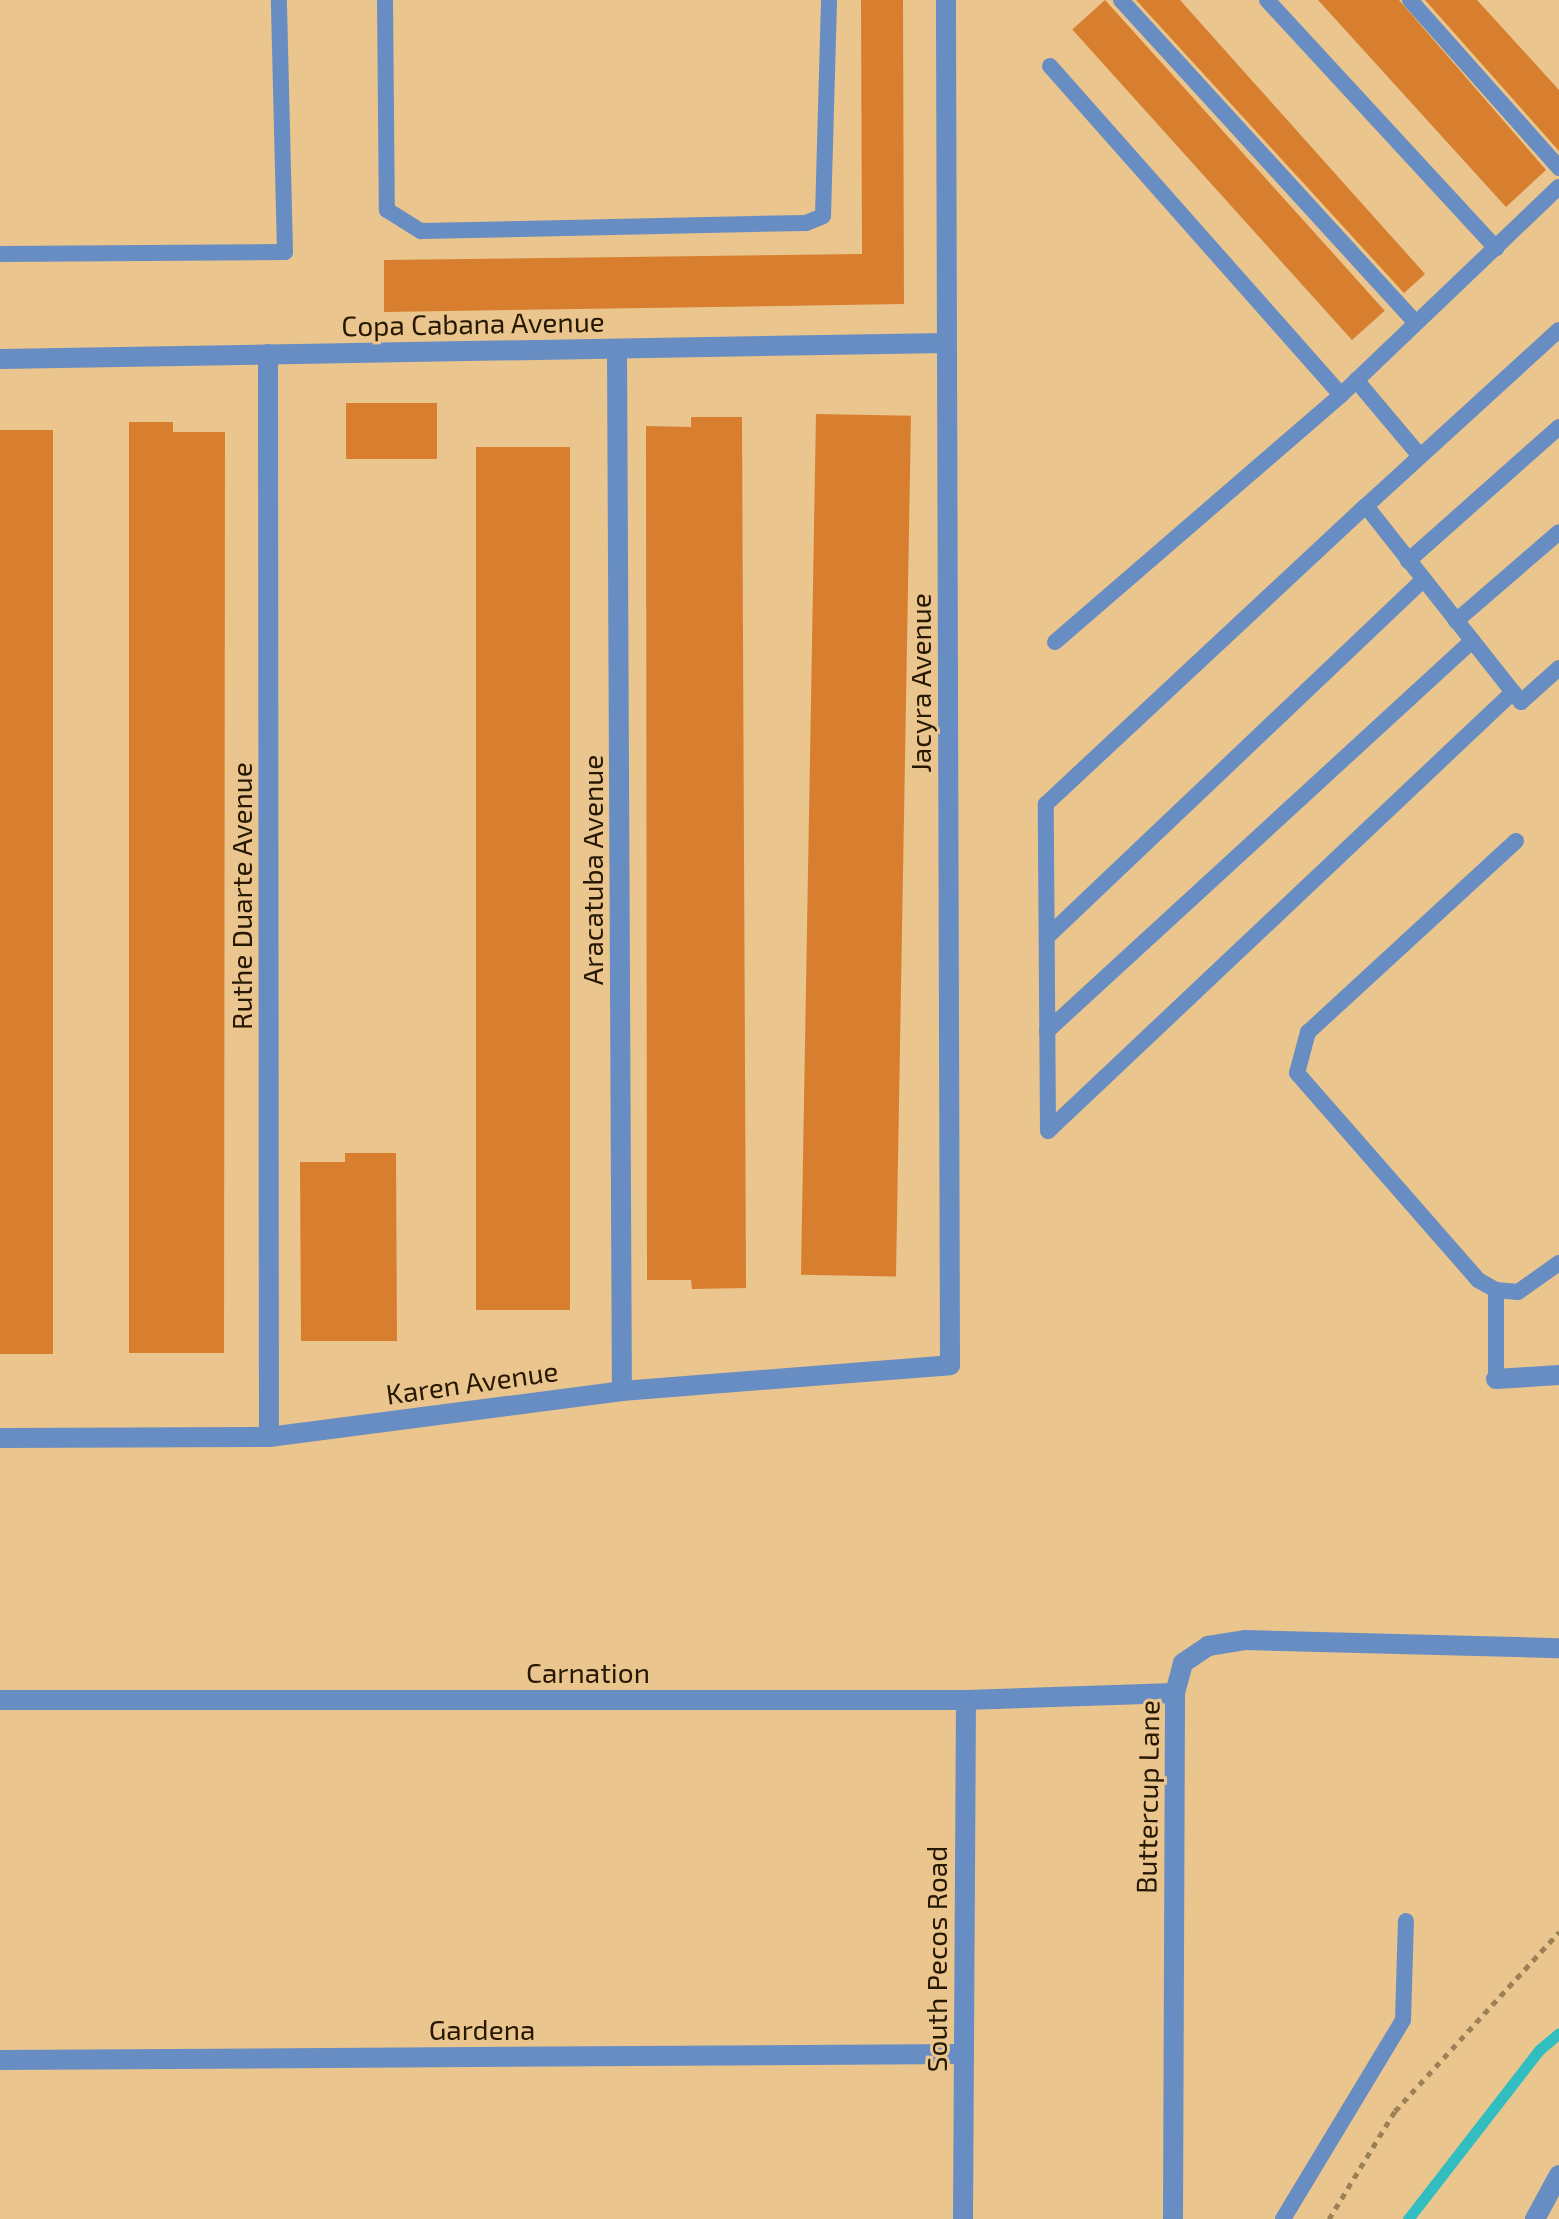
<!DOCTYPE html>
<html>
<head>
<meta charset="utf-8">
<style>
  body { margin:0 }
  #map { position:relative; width:1559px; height:2219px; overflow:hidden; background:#eac58d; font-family:"Exo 2",sans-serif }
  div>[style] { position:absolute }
  .stream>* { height:11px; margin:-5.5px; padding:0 5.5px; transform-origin:5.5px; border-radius:5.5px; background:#32bec1 }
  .building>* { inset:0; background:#d77e2f; transform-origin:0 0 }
  .path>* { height:5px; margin-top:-2.5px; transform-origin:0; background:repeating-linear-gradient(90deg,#9c8056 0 6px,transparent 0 12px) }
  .lane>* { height:16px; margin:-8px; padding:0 8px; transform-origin:8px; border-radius:8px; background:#678dc2 }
  .street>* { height:20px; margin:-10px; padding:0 10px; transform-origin:10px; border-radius:10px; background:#678dc2 }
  span { translate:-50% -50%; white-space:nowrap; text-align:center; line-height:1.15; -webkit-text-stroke:6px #eac58d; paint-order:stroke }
  .street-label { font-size:28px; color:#261803 }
</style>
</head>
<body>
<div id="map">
  <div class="stream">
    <div style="left:1408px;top:2219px;width:214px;rotate:-52.2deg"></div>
    <div style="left:1539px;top:2050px;width:26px;rotate:-40deg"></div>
  </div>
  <div class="building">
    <div style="clip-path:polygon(861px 0,903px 0,904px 304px,384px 312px,384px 260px,862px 254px)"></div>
    <div style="left:1105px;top:0;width:418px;height:44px;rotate:48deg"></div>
    <div style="clip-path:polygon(1136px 0,1180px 0,1425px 274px,1404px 293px)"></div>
    <div style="clip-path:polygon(1318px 0,1399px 0,1546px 170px,1506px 207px)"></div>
    <div style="clip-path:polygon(1425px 0,1477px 0,1559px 90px,1559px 151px)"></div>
    <div style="left:346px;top:403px;width:91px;height:56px"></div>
    <div style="left:816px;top:414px;width:95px;height:861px;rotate:1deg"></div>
    <div style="clip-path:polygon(691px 417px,742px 417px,746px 1288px,692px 1289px,691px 1280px,647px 1280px,646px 426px,691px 427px)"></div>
    <div style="clip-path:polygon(129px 422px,173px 422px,173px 432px,225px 432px,224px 1353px,129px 1353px)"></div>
    <div style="left:53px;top:430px;width:924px;height:53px;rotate:90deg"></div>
    <div style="left:476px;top:447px;width:94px;height:863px"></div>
    <div style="clip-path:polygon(345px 1153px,396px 1153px,397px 1341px,301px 1341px,300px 1162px,345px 1162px)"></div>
  </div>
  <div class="path">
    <div style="left:1329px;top:2219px;width:127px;rotate:-58.6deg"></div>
    <div style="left:1395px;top:2111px;width:243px;rotate:-47.5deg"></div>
  </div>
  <div class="lane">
    <div style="left:385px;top:0;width:210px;rotate:89.5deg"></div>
    <div style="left:387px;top:210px;width:40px;rotate:32deg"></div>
    <div style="left:421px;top:231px;width:385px;rotate:-1.2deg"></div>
    <div style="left:806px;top:223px;width:18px;rotate:-22deg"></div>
    <div style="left:823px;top:216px;width:216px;rotate:-88.4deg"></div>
    <div style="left:1121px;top:0;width:437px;rotate:47.6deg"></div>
    <div style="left:1267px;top:0;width:338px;rotate:47.3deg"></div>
    <div style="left:1410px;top:0;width:225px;rotate:48.4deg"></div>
    <div style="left:1050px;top:66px;width:439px;rotate:48.5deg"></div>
    <div style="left:0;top:254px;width:285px;rotate:-0.4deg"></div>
    <div style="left:285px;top:252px;width:252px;rotate:-91.4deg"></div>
    <div style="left:1356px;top:380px;width:99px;rotate:49.9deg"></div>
    <div style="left:1366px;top:506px;width:237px;rotate:51.7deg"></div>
    <div style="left:1513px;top:692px;width:639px;rotate:136.65deg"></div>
    <div style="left:1048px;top:1131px;width:327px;rotate:-90.4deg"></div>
    <div style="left:1046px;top:804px;width:437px;rotate:-43deg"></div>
    <div style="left:1366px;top:506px;width:261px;rotate:-42.4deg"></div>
    <div style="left:1408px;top:561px;width:202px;rotate:-41.6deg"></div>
    <div style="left:1456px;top:621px;width:136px;rotate:-40.8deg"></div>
    <div style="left:1055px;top:642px;width:378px;rotate:-40.8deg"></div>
    <div style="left:1341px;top:395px;width:301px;rotate:-43.7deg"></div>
    <div style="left:1513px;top:692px;width:13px;rotate:51deg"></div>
    <div style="left:1521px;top:702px;width:51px;rotate:-41.8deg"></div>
    <div style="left:1516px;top:841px;width:282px;rotate:137.4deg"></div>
    <div style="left:1308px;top:1032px;width:42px;rotate:105deg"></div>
    <div style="left:1297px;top:1073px;width:275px;rotate:48.8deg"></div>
    <div style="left:1478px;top:1280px;width:21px;rotate:29deg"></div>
    <div style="left:1496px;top:1290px;width:22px;rotate:5deg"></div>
    <div style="left:1518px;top:1292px;width:50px;rotate:-35.3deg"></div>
    <div style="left:1047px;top:937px;width:518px;rotate:-43.52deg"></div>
    <div style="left:1047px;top:1031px;width:577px;rotate:-42.54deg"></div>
    <div style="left:1496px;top:1290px;width:89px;rotate:90deg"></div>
    <div style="left:1283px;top:2219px;width:232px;rotate:-58.9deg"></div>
    <div style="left:1403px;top:2020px;width:99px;rotate:-88.3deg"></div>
  </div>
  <div class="street">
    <div style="left:617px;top:349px;width:1042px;rotate:89.73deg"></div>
    <div style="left:268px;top:354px;width:1083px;rotate:89.95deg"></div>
    <div style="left:0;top:359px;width:946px;rotate:-0.97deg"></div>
    <div style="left:1496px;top:1379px;width:63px;rotate:-3.6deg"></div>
    <div style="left:0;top:1438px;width:269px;rotate:-0.2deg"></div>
    <div style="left:269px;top:1437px;width:356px;rotate:-7.4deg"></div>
    <div style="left:622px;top:1391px;width:329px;rotate:-4.5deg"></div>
    <div style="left:950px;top:1365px;width:1365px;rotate:-90.17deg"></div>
    <div style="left:0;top:1700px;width:966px"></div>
    <div style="left:966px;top:1700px;width:209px;rotate:-1.9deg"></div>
    <div style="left:0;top:2060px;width:964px;rotate:-0.36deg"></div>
    <div style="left:963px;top:2219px;width:519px;rotate:-89.67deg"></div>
    <div style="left:1173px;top:2219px;width:526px;rotate:-89.78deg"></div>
    <div style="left:1175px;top:1693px;width:31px;rotate:-75deg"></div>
    <div style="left:1183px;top:1663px;width:30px;rotate:-34deg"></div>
    <div style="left:1208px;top:1646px;width:37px;rotate:-9deg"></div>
    <div style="left:1245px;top:1640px;width:314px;rotate:1.5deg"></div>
    <div style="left:1535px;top:2219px;width:50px;rotate:-61.4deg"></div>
  </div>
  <div class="street-label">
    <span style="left:473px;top:323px;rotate:-1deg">Copa Cabana Avenue</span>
    <span style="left:920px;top:683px;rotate:-90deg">Jacyra Avenue</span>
    <span style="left:592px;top:870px;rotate:-90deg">Aracatuba Avenue</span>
    <span style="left:241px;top:896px;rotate:-90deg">Ruthe Duarte Avenue</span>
    <span style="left:472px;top:1382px;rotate:-8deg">Karen Avenue</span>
    <span style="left:588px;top:1672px">Carnation</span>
    <span style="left:1147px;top:1797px;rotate:-89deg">Buttercup Lane</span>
    <span style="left:936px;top:1959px;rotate:-90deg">South Pecos Road</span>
    <span style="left:482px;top:2029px">Gardena</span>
  </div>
</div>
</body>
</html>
